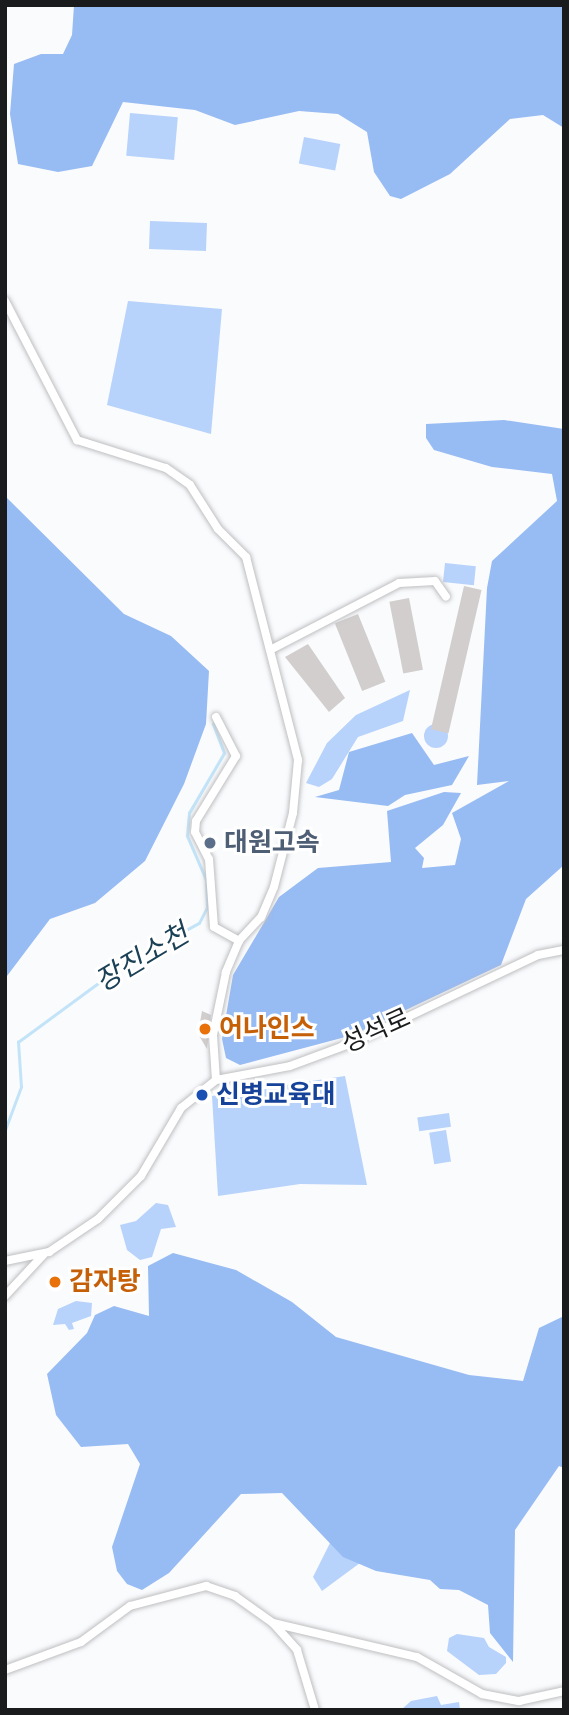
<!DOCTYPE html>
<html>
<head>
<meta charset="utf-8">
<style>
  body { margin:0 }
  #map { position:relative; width:569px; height:1715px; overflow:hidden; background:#fafbfd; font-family:Karla,"Noto Sans KR",sans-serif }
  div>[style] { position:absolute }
  .green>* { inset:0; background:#b7d2fb; transform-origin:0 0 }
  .round { border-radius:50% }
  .forest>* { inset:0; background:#97bbf3 }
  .stream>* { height:2.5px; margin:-1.25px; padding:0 1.25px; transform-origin:1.25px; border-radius:1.25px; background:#c3e4f8 }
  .building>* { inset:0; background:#d1cecd; transform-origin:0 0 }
  .roads { filter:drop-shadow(0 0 2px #bebfc1) drop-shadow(0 0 2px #bebfc1) }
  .minor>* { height:8px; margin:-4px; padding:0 4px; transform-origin:4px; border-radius:4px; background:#fff }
  .dots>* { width:19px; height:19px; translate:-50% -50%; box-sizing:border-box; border:4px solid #fff; border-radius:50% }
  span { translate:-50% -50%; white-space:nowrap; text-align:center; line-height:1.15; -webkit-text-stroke:6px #fff; paint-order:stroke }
  .service-label { font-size:26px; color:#4e5e75; font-weight:700 }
  .left { translate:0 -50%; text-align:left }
  .food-label { font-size:26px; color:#c56008; font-weight:700 }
  .street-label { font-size:26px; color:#1a1b1c }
  .transit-label { font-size:26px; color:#164399; font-weight:700 }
  .water-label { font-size:28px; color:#1b4156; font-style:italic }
  .frame { position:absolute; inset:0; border:7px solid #1a1b1c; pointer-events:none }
</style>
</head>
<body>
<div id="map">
  <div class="green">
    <div style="left:130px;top:113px;width:48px;height:43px;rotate:5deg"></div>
    <div style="left:304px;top:137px;width:37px;height:27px;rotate:11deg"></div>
    <div style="left:150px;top:221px;width:57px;height:28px;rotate:2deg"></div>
    <div style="clip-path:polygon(128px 301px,222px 309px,211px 434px,107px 405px)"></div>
    <div style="left:445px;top:563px;width:31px;height:19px;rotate:6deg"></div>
    <div style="clip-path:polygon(410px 690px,403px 721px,358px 737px,332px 779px,319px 787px,306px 783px,327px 743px,356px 715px)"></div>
    <div class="round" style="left:424px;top:724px;width:24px;height:24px"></div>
    <div style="clip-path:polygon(345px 1076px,367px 1185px,300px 1184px,218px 1196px,212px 1096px)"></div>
    <div style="left:449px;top:1113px;width:14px;height:32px;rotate:82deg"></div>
    <div style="left:446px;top:1130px;width:32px;height:17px;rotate:81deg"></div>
    <div style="clip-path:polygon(156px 1203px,168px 1205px,176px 1227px,161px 1229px,152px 1257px,140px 1260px,127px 1250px,120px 1225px,136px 1221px)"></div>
    <div style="clip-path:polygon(76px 1301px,92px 1303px,91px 1316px,72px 1323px,74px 1329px,69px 1330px,65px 1324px,53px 1325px,58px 1309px)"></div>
    <div style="clip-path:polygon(331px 1541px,364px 1560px,322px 1591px,313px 1577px)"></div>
    <div style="clip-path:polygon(457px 1634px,484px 1638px,489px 1647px,506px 1657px,506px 1663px,496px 1674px,479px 1675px,447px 1651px,449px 1638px)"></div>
    <div style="clip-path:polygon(437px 1696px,441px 1705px,459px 1702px,460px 1710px,401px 1710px,411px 1701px)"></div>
  </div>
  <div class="forest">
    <div style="clip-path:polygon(74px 5px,564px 5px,564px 128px,543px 115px,510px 119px,450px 174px,401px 199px,390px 196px,374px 172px,367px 132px,338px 114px,299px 111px,235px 125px,195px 110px,123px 102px,92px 166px,58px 172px,18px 164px,10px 114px,14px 64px,41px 54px,63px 54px,72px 35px)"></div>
    <div style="clip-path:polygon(504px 420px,564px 429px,564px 865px,526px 899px,501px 965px,353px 1035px,240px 1065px,226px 1058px,222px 1039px,233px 975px,279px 897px,318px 868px,391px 862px,387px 811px,444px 792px,461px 793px,443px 825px,415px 848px,424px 858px,422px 868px,455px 865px,461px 839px,452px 813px,509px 781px,477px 785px,487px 588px,492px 561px,557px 501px,552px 474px,492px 467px,434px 450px,426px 438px,426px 424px)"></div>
    <div style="clip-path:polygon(5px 496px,124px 614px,171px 636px,209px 671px,206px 724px,184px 784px,145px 861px,95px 903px,50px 919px,7px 976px,5px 993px)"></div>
    <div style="clip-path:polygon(412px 733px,434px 765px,469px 756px,452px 785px,405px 795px,388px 806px,315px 797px,339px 790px,349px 752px)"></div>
    <div style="clip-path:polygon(173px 1253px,236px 1270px,292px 1302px,336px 1337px,469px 1375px,523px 1381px,539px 1328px,564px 1316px,564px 1468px,559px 1466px,515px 1530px,513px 1662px,490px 1633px,488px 1605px,459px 1590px,440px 1589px,430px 1580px,376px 1571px,343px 1557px,282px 1493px,241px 1494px,169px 1573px,142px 1590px,127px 1584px,117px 1571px,112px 1547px,140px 1464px,128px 1444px,81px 1447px,56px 1415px,47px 1374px,87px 1333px,95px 1315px,114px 1306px,149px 1316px,148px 1266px)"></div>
  </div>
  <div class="stream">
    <div style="left:5px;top:1130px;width:46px;rotate:-69.6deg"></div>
    <div style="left:21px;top:1087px;width:45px;rotate:-93.8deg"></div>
    <div style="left:18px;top:1042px;width:132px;rotate:-36.3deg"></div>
    <div style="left:124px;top:964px;width:85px;rotate:-28.7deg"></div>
    <div style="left:199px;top:923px;width:18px;rotate:-63deg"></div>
    <div style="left:207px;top:907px;width:27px;rotate:-92deg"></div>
    <div style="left:206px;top:880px;width:48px;rotate:-113.4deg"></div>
    <div style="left:187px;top:836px;width:23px;rotate:-85deg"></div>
    <div style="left:189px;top:813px;width:69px;rotate:-59.7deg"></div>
    <div style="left:224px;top:753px;width:31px;rotate:-111deg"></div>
  </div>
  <div class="building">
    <div style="left:464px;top:586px;width:18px;height:147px;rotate:13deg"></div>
    <div style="left:409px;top:598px;width:73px;height:20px;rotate:79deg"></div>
    <div style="left:358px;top:614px;width:73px;height:25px;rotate:68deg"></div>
    <div style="clip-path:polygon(308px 644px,345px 698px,329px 712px,285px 657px)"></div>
    <div style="clip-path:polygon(202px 1011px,211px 1015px,207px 1049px,198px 1034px)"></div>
  </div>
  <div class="roads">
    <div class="minor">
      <div style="left:5px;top:301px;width:157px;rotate:62.6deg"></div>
      <div style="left:77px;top:440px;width:93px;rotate:17.5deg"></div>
      <div style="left:166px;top:468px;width:29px;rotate:35deg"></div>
      <div style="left:190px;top:485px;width:52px;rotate:57.5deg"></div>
      <div style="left:218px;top:529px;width:40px;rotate:45deg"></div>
      <div style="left:246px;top:557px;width:210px;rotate:75.6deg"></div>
      <div style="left:298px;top:760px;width:53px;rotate:95.4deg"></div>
      <div style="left:293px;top:813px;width:76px;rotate:104.4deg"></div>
      <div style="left:274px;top:887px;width:33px;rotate:113deg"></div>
      <div style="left:261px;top:917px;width:33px;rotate:133deg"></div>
      <div style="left:239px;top:941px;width:34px;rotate:113deg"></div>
      <div style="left:226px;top:972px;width:64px;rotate:101.7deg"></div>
      <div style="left:213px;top:1035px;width:45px;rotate:86.2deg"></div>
      <div style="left:270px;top:650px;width:145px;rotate:-27.4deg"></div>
      <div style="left:399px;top:583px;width:36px;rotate:-3deg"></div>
      <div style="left:435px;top:581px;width:19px;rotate:55deg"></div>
      <div style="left:216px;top:717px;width:44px;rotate:62.9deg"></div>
      <div style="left:236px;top:756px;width:76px;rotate:121.6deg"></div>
      <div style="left:196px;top:821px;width:11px;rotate:95deg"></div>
      <div style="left:195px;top:832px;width:30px;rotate:63deg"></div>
      <div style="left:209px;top:859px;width:68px;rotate:85.8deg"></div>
      <div style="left:214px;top:927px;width:29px;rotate:29deg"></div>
      <div style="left:5px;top:1261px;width:45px;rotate:-11.6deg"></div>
      <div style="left:49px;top:1252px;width:59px;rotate:-34deg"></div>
      <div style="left:98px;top:1219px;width:61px;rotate:-45deg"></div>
      <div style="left:141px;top:1176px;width:79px;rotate:-59.5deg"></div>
      <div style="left:181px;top:1108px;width:45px;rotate:-38.7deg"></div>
      <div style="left:216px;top:1080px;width:75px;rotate:-10.7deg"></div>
      <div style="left:290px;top:1066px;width:69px;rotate:-20.3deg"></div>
      <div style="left:355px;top:1042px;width:203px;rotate:-25.4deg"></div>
      <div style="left:538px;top:955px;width:26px;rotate:-11deg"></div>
      <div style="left:5px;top:1296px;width:57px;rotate:-47.1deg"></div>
      <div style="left:273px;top:1623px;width:148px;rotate:13.3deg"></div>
      <div style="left:417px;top:1657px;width:75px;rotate:29.6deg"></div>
      <div style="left:482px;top:1694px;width:38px;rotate:11deg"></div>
      <div style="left:519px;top:1701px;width:46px;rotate:-12.5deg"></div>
      <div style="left:5px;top:1670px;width:81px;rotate:-20.2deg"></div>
      <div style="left:81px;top:1642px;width:61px;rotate:-36.3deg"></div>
      <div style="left:130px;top:1606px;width:79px;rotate:-14.7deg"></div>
      <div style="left:206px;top:1586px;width:31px;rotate:19deg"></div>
      <div style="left:235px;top:1596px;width:47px;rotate:35.4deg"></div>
      <div style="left:273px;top:1623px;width:36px;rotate:48deg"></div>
      <div style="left:297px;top:1650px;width:63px;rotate:73.3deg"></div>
    </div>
  </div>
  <div class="dots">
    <div style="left:210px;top:843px;background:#5c6f8a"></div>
    <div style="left:205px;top:1029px;background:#e8710a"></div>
    <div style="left:202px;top:1095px;background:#1a4fb4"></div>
    <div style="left:55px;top:1282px;background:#e8710a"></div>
  </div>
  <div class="service-label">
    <span class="left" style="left:224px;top:843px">대원고속</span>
  </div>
  <div class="food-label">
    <span class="left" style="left:219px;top:1029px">어나인스</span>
    <span class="left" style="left:69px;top:1282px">감자탕</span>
  </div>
  <div class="street-label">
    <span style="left:376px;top:1031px;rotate:-24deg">성석로</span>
  </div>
  <div class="transit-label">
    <span class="left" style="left:216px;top:1095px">신병교육대</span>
  </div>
  <div class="water-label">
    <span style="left:142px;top:958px;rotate:-31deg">장진소천</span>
  </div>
  <div class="frame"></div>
</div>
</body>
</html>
